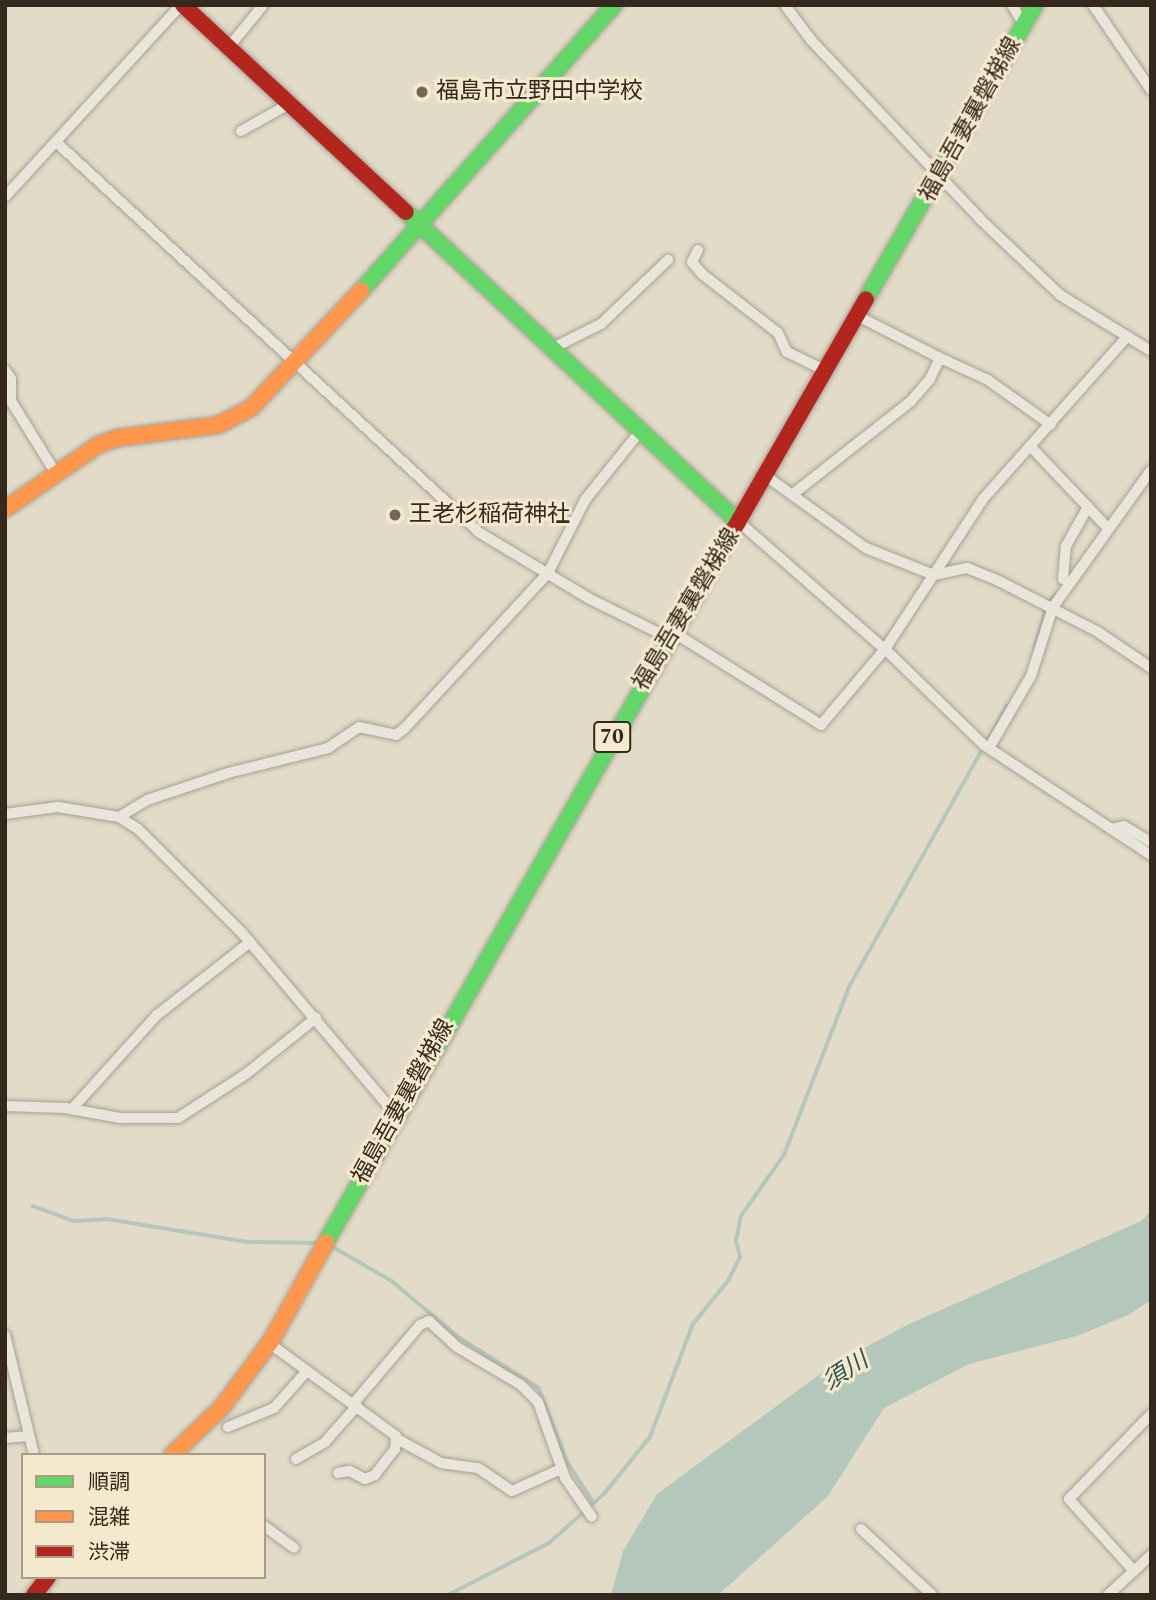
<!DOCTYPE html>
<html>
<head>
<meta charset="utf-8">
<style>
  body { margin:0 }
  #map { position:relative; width:1156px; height:1600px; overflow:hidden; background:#e2dbc8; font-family:Spectral,"Noto Sans JP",serif }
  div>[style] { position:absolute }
  .water>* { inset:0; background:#b4c7bb }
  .stream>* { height:3.5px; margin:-1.75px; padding:0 1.75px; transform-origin:1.75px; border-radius:1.75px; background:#b4c7bb }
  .roads { filter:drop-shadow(0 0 2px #a79f92) drop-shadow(0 0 2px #a79f92) }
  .street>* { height:10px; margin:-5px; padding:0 5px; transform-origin:5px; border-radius:5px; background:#eae5db }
  .fast>* { height:16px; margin:-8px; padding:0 8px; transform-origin:8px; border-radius:8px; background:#63d668 }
  .slow>* { height:16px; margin:-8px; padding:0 8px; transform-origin:8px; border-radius:8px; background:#ff974d }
  .jam>* { height:16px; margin:-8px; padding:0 8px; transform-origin:8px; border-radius:8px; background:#b3261e }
  .dots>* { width:19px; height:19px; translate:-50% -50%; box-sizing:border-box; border:4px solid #f5e9cd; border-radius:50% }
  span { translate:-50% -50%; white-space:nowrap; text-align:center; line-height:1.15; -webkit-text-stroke:6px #f5e9cd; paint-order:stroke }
  .shield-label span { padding:2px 5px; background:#f5e9cd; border:2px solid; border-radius:5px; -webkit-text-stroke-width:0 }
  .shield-label { font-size:21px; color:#35281c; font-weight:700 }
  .poi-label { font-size:23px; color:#35281c }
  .left { translate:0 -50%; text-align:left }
  .street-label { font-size:23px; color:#35281c }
  .water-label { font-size:24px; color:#2b5452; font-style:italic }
  .frame { position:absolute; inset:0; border:7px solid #35281c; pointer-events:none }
  .legend { position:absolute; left:21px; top:1453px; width:245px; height:126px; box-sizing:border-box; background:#f5e9cd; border:2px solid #a89c86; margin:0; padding:9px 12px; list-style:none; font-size:21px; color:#35281c }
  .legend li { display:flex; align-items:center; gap:14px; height:35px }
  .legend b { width:35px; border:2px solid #a89c86 }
</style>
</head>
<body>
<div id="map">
  <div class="water">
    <div style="clip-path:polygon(1151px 1211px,1151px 1300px,1128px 1315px,1077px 1336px,969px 1364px,884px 1408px,828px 1496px,718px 1595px,611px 1595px,623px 1551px,657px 1494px,831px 1366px,907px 1325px,1141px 1221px)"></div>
  </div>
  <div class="stream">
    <div style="left:1034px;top:649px;width:46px;rotate:-73.5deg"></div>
    <div style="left:1047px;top:605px;width:13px;rotate:-51deg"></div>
    <div style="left:33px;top:1206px;width:44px;rotate:20.1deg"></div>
    <div style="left:74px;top:1221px;width:33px;rotate:-3deg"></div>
    <div style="left:107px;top:1219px;width:142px;rotate:9.3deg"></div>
    <div style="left:247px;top:1242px;width:70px;rotate:0.8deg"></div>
    <div style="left:333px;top:1247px;width:68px;rotate:30deg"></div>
    <div style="left:392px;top:1281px;width:89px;rotate:40deg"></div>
    <div style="left:460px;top:1338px;width:93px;rotate:32.3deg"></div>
    <div style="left:539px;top:1388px;width:80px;rotate:68.9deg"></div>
    <div style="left:568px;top:1463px;width:48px;rotate:57deg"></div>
    <div style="left:448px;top:1595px;width:114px;rotate:-27.2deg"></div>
    <div style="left:549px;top:1543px;width:74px;rotate:-41.7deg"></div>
    <div style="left:604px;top:1494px;width:73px;rotate:-51.1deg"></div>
    <div style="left:650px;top:1437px;width:121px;rotate:-69.2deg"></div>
    <div style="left:693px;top:1324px;width:55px;rotate:-50.9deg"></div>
    <div style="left:728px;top:1281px;width:27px;rotate:-63deg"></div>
    <div style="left:740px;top:1257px;width:16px;rotate:-104deg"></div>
    <div style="left:736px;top:1241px;width:25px;rotate:-79deg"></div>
    <div style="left:741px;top:1216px;width:75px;rotate:-54.8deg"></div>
    <div style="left:784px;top:1155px;width:180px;rotate:-68.8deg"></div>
    <div style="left:849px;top:987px;width:322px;rotate:-60.7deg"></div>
  </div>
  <div class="roads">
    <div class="street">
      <div style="left:785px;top:5px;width:44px;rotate:53.4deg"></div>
      <div style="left:811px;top:40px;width:246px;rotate:46.6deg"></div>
      <div style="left:980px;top:219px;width:110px;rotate:43.5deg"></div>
      <div style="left:1060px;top:295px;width:107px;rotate:31.6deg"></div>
      <div style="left:1012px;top:5px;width:23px;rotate:59deg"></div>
      <div style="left:1093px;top:5px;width:103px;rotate:55.7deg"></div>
      <div style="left:229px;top:47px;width:54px;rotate:-51deg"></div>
      <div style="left:241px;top:131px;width:57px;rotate:-29.2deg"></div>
      <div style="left:56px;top:142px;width:577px;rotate:42.68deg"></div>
      <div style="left:480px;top:533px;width:126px;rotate:31deg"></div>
      <div style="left:588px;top:598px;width:90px;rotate:26.3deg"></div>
      <div style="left:5px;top:197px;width:260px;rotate:-47.5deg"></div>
      <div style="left:698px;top:250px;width:13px;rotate:117deg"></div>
      <div style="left:692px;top:262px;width:16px;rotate:50deg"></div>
      <div style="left:702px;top:274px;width:96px;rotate:37.8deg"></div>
      <div style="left:778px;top:333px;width:21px;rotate:65deg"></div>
      <div style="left:787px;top:352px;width:43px;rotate:26deg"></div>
      <div style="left:553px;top:348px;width:54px;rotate:-26.6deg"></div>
      <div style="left:601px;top:324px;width:93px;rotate:-43.7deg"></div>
      <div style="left:940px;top:358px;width:53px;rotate:24.6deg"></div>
      <div style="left:988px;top:380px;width:77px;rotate:35.5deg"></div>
      <div style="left:5px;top:370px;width:11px;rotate:56deg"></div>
      <div style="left:11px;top:379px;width:22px;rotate:90deg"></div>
      <div style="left:11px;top:401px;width:84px;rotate:58.2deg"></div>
      <div style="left:1030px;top:446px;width:109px;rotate:46.5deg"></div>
      <div style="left:766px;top:476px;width:123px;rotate:35.8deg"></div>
      <div style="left:866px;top:548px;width:73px;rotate:21.7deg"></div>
      <div style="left:934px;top:575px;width:34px;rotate:-12deg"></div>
      <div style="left:967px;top:568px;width:32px;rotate:22deg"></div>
      <div style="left:997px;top:580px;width:114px;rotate:27.2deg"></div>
      <div style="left:1098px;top:632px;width:64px;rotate:34.2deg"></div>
      <div style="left:793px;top:494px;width:150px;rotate:-38.2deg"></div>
      <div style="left:911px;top:401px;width:29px;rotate:-49deg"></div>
      <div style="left:930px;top:379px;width:23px;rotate:-65deg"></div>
      <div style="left:940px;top:358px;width:92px;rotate:-152.9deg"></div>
      <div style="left:739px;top:522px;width:198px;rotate:41.1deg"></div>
      <div style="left:888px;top:652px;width:134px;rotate:44.1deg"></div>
      <div style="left:984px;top:745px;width:200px;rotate:33.4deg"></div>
      <div style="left:1063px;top:579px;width:33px;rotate:-85deg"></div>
      <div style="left:1066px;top:546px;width:45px;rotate:-60.6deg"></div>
      <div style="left:673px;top:632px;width:175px;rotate:32.1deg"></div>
      <div style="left:821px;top:725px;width:99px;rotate:-49.9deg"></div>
      <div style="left:885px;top:649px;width:179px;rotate:-56.8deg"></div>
      <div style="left:983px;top:499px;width:215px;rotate:-48.4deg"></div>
      <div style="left:989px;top:748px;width:83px;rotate:-59.7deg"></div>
      <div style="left:1031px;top:676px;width:72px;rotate:-72.3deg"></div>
      <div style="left:1053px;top:607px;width:168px;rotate:-54.4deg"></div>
      <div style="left:5px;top:814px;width:53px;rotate:-7.5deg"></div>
      <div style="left:58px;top:807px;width:62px;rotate:9.3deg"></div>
      <div style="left:119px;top:817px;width:22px;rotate:32deg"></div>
      <div style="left:138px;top:829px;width:148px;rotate:45deg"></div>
      <div style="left:243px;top:934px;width:237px;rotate:49.8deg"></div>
      <div style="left:119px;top:817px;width:33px;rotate:-31deg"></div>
      <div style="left:147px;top:800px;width:85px;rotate:-18.4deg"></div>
      <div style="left:228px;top:773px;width:103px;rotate:-14deg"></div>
      <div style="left:328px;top:748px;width:37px;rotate:-34deg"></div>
      <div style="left:359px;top:727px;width:38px;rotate:12deg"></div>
      <div style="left:396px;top:735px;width:11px;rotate:-38deg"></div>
      <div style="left:405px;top:728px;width:211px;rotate:-47.3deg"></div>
      <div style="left:548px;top:573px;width:82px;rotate:-63.1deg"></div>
      <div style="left:585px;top:500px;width:90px;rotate:-51.3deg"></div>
      <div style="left:1111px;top:829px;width:13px;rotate:-13deg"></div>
      <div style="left:1124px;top:826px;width:31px;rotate:31deg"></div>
      <div style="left:5px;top:1106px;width:60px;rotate:1.9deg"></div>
      <div style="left:65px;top:1108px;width:56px;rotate:10.3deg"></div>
      <div style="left:120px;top:1118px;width:58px"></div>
      <div style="left:178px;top:1118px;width:81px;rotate:-32.9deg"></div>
      <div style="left:246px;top:1074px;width:90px;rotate:-38.7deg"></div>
      <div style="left:72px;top:1109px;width:127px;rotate:-47.9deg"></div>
      <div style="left:157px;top:1015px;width:118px;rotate:-38.1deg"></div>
      <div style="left:5px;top:1335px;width:123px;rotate:76.4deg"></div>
      <div style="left:269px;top:1343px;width:157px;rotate:36.2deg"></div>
      <div style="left:396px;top:1436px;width:13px;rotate:94deg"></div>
      <div style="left:395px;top:1449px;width:33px;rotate:128deg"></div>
      <div style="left:375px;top:1475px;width:11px;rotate:158deg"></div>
      <div style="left:365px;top:1479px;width:18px;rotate:-153deg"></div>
      <div style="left:349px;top:1471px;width:11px;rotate:170deg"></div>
      <div style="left:353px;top:1404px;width:104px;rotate:-49.7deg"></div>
      <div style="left:420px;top:1325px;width:10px;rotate:-24deg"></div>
      <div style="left:429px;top:1321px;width:38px;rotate:43deg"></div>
      <div style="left:457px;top:1347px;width:74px;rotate:30.7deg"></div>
      <div style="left:521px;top:1385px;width:24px;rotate:45deg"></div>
      <div style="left:538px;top:1402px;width:81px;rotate:70.4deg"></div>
      <div style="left:565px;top:1478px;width:47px;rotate:55.3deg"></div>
      <div style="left:228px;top:1427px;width:50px;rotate:-22.4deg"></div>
      <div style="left:274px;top:1408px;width:50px;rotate:-48.3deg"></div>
      <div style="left:5px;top:1438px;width:24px;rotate:-5deg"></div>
      <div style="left:397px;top:1439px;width:50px;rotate:28.6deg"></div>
      <div style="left:441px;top:1463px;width:37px;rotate:8deg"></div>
      <div style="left:478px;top:1468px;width:41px;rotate:34.1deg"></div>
      <div style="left:512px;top:1491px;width:54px;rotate:-24.2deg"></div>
      <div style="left:296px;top:1459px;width:34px;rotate:-30deg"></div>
      <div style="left:325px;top:1442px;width:48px;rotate:-48.4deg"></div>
      <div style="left:264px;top:1526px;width:37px;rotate:36deg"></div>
      <div style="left:861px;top:1529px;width:97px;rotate:42.9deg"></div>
      <div style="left:1134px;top:1571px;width:97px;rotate:-132.1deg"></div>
      <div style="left:1069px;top:1499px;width:118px;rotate:-46deg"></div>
      <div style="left:1108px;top:1595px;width:59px;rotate:-42.9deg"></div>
    </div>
    <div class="fast">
      <div style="left:406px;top:212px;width:455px;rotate:43deg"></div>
      <div style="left:361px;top:291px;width:382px;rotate:-48.5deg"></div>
      <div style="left:866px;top:299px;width:339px;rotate:-60.1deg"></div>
      <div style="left:326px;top:1242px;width:693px;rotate:-60.26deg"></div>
    </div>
    <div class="slow">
      <div style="left:5px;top:509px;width:113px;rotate:-34.5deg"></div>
      <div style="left:98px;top:445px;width:20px;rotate:-20deg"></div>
      <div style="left:117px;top:438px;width:102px;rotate:-7.3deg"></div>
      <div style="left:218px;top:425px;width:37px;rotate:-27deg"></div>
      <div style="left:251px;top:408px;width:161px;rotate:-46.8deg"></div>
      <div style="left:172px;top:1455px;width:69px;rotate:-43.8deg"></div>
      <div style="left:222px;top:1407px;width:82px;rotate:-53.4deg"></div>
      <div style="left:271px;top:1341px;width:113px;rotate:-60.9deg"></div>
    </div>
    <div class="jam">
      <div style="left:183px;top:5px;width:304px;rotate:42.9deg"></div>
      <div style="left:670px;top:640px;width:393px;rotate:-60.1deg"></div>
      <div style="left:34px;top:1595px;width:23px;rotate:-52deg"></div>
    </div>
  </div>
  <div class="dots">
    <div style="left:422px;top:92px;background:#726758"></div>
    <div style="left:395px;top:515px;background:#726758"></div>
  </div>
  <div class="shield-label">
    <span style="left:612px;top:737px">70</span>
  </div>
  <div class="poi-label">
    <span class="left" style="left:436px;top:92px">福島市立野田中学校</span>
    <span class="left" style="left:409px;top:515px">王老杉稲荷神社</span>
  </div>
  <div class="street-label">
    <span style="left:971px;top:120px;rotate:-61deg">福島吾妻裏磐梯線</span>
    <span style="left:687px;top:610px;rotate:-59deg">福島吾妻裏磐梯線</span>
    <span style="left:404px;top:1102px;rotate:-61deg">福島吾妻裏磐梯線</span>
  </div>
  <div class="water-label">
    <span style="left:846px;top:1372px;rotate:-33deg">須川</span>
  </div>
  <div class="frame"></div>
  <ul class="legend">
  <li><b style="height:9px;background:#63d668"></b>順調</li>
  <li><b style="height:9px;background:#ff974d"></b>混雑</li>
  <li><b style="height:9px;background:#b3261e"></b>渋滞</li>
  </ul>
</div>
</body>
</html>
